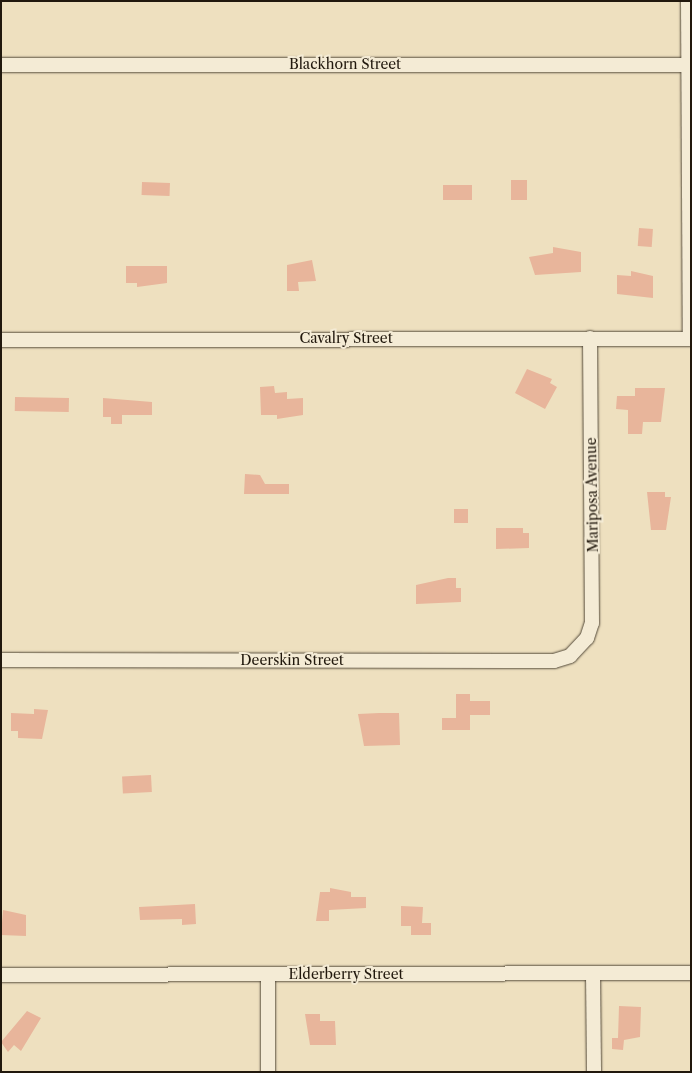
<!DOCTYPE html>
<html>
<head>
<meta charset="utf-8">
<style>
  body { margin:0 }
  #map { position:relative; width:692px; height:1073px; overflow:hidden; background:#eee0bf; font-family:"Libre Caslon Text",serif }
  div>[style] { position:absolute }
  .building>* { inset:0; background:#e8b59b; transform-origin:0 0 }
  .roads { filter:drop-shadow(0 0 1px #544a3a) drop-shadow(0 0 1px #544a3a) }
  .minor>* { height:14px; margin:-7px; padding:0 7px; transform-origin:7px; border-radius:7px; background:#f4ebd5 }
  span { translate:-50% -50%; white-space:nowrap; text-align:center; line-height:1.15; -webkit-text-stroke:4px #f4ebd5; paint-order:stroke }
  .street-label { font-size:14px; color:#21180d }
  .frame { position:absolute; inset:0; border:2px solid #21180d; pointer-events:none }
</style>
</head>
<body>
<div id="map">
  <div class="building">
    <div style="left:511px;top:180px;width:16px;height:20px"></div>
    <div style="left:142px;top:182px;width:28px;height:13px;rotate:2deg"></div>
    <div style="left:443px;top:185px;width:29px;height:15px"></div>
    <div style="left:639px;top:228px;width:14px;height:18px;rotate:4deg"></div>
    <div style="clip-path:polygon(553px 247px,581px 252px,581px 272px,535px 275px,529px 257px,553px 253px)"></div>
    <div style="clip-path:polygon(312px 260px,316px 281px,298px 282px,299px 291px,287px 291px,287px 265px)"></div>
    <div style="clip-path:polygon(126px 266px,167px 266px,167px 283px,137px 287px,137px 283px,126px 283px)"></div>
    <div style="clip-path:polygon(631px 271px,653px 276px,653px 298px,617px 294px,617px 275px,631px 276px)"></div>
    <div style="clip-path:polygon(527px 369px,552px 379px,550px 383px,557px 387px,545px 409px,515px 393px)"></div>
    <div style="clip-path:polygon(274px 386px,275px 393px,287px 392px,287px 399px,303px 398px,303px 415px,277px 419px,277px 415px,261px 415px,260px 387px)"></div>
    <div style="clip-path:polygon(635px 388px,665px 388px,661px 422px,643px 422px,642px 434px,628px 434px,628px 410px,616px 409px,617px 396px,635px 396px)"></div>
    <div style="left:15px;top:397px;width:54px;height:14px;rotate:1deg"></div>
    <div style="clip-path:polygon(103px 398px,152px 402px,152px 415px,122px 415px,122px 424px,111px 424px,111px 417px,103px 417px)"></div>
    <div style="clip-path:polygon(245px 474px,260px 475px,265px 484px,289px 484px,289px 494px,244px 494px)"></div>
    <div style="clip-path:polygon(647px 492px,665px 492px,665px 497px,671px 497px,666px 530px,651px 530px)"></div>
    <div style="left:468px;top:509px;width:14px;height:14px;rotate:90deg"></div>
    <div style="clip-path:polygon(496px 528px,523px 528px,523px 533px,529px 533px,529px 548px,496px 549px)"></div>
    <div style="clip-path:polygon(448px 578px,456px 578px,456px 588px,461px 588px,461px 602px,416px 604px,416px 585px)"></div>
    <div style="clip-path:polygon(456px 694px,470px 694px,470px 701px,490px 701px,490px 715px,470px 715px,470px 730px,442px 730px,442px 718px,456px 718px)"></div>
    <div style="clip-path:polygon(34px 709px,48px 710px,42px 739px,18px 738px,18px 731px,11px 731px,11px 713px,34px 714px)"></div>
    <div style="clip-path:polygon(379px 713px,399px 713px,400px 745px,364px 746px,358px 714px)"></div>
    <div style="left:151px;top:775px;width:17px;height:29px;rotate:87deg"></div>
    <div style="clip-path:polygon(330px 888px,351px 892px,351px 897px,366px 897px,366px 908px,329px 910px,329px 921px,316px 921px,320px 892px,330px 892px)"></div>
    <div style="clip-path:polygon(195px 904px,196px 924px,182px 925px,182px 919px,140px 920px,139px 907px)"></div>
    <div style="clip-path:polygon(401px 906px,423px 907px,422px 923px,431px 923px,431px 935px,411px 935px,411px 926px,401px 926px)"></div>
    <div style="clip-path:polygon(3px 910px,26px 915px,26px 936px,1px 935px)"></div>
    <div style="clip-path:polygon(619px 1006px,641px 1007px,640px 1037px,624px 1040px,623px 1050px,612px 1049px,612px 1038px,618px 1038px)"></div>
    <div style="clip-path:polygon(27px 1011px,41px 1018px,21px 1051px,14px 1045px,8px 1052px,1px 1042px)"></div>
    <div style="clip-path:polygon(305px 1014px,320px 1014px,320px 1021px,335px 1021px,336px 1045px,310px 1045px)"></div>
  </div>
  <div class="roads">
    <div class="minor">
      <div style="left:688px;top:1px;width:338px;rotate:89.7deg"></div>
      <div style="left:1px;top:65px;width:687px"></div>
      <div style="left:1px;top:340px;width:690px;rotate:-0.08deg"></div>
      <div style="left:1px;top:660px;width:553px;rotate:0.1deg"></div>
      <div style="left:554px;top:661px;width:17px;rotate:-17deg"></div>
      <div style="left:570px;top:656px;width:25px;rotate:-47deg"></div>
      <div style="left:587px;top:638px;width:16px;rotate:-72deg"></div>
      <div style="left:592px;top:623px;width:285px;rotate:-90.4deg"></div>
      <div style="left:593px;top:973px;width:99px;rotate:89.4deg"></div>
      <div style="left:268px;top:974px;width:98px;rotate:90deg"></div>
      <div style="left:1px;top:975px;width:690px;rotate:-0.17deg"></div>
    </div>
  </div>
  <div class="street-label">
    <span style="left:345px;top:64px">Blackhorn Street</span>
    <span style="left:346px;top:338px">Cavalry Street</span>
    <span style="left:592px;top:495px;rotate:-91deg">Mariposa Avenue</span>
    <span style="left:292px;top:660px">Deerskin Street</span>
    <span style="left:346px;top:974px">Elderberry Street</span>
  </div>
  <div class="frame"></div>
</div>
</body>
</html>
